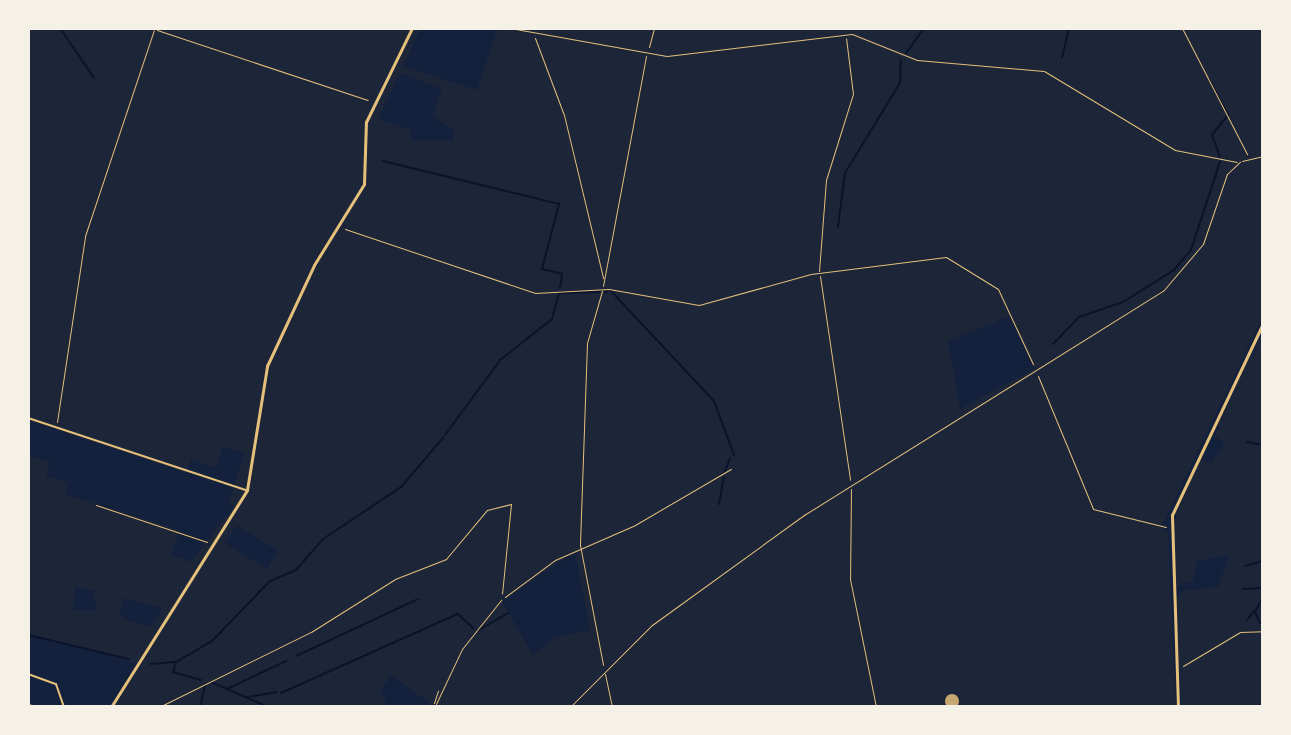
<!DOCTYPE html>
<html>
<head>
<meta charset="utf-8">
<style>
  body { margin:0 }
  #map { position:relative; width:1291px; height:735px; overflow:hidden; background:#14213d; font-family:Barlow,sans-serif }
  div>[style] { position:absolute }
  .green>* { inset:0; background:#1d2539 }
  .stream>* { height:2px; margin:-1px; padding:0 1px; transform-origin:1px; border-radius:1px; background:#0b132b }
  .building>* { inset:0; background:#c6a872 }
  .round { border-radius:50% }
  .path>* { height:1px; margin:-0.5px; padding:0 0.5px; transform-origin:0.5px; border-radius:0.5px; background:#e5c07b }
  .service>* { height:1px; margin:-0.5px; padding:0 0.5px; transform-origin:0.5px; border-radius:0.5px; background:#e5c07b }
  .minor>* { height:2px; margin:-1px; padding:0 1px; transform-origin:1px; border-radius:1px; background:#e5c07b }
  .tertiary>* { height:3px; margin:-1.5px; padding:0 1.5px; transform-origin:1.5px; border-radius:1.5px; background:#e5c07b }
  span { translate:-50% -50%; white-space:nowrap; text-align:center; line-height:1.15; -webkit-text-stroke:6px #f6f1e7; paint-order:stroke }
  .frame { position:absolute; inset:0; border:30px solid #f6f1e7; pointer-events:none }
</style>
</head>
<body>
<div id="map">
  <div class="green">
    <div style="clip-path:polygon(evenodd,28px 28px,421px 28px,403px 66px,477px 90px,497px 30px,491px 28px,1263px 28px,1263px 316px,1161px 528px,1168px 532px,1176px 707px,435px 707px,391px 675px,381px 690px,388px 707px,114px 707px,140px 664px,28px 634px,28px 455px,50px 462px,46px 476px,68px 483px,65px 494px,181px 531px,170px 555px,191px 562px,234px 506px,229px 503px,244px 453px,223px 446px,216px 468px,191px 459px,186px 473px,28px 420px,28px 28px,400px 73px,442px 89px,432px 116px,454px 131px,453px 141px,411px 140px,410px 130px,378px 119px,400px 73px,28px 28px,1010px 316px,1034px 369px,960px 409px,948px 341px,1010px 316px,28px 28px,237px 525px,278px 551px,267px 569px,225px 543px,237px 525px,28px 28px,575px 551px,590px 630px,555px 637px,533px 655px,502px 601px,575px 551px,28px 28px,75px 586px,94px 591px,96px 610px,73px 610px,75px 586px,28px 28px,123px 598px,162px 608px,151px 626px,130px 621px,120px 615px,123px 598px)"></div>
    <div style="clip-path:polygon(evenodd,1263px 333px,1263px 707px,1182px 707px,1175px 600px,1183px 591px,1218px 587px,1229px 555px,1197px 561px,1193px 581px,1173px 588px,1173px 525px,1194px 465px,1220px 427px,1215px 425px,1263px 333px,1210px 434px,1225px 442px,1211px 463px,1198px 458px,1210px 434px)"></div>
  </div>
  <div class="stream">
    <div style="left:60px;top:28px;width:60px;rotate:55.8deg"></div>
    <div style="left:906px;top:53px;width:31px;rotate:-54deg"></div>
    <div style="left:1062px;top:58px;width:31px;rotate:-77deg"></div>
    <div style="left:1209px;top:79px;width:41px;rotate:62.2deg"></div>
    <div style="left:1228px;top:115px;width:26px;rotate:129deg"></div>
    <div style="left:1212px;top:135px;width:23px;rotate:70deg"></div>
    <div style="left:383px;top:161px;width:181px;rotate:13.7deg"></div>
    <div style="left:559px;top:204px;width:67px;rotate:104.7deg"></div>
    <div style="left:542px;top:269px;width:21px;rotate:14deg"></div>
    <div style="left:562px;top:274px;width:14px;rotate:98deg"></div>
    <div style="left:838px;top:227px;width:54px;rotate:-82.6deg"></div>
    <div style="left:845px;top:173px;width:105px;rotate:-58.6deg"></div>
    <div style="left:900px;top:83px;width:23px;rotate:-88deg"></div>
    <div style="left:611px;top:291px;width:151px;rotate:46.9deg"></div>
    <div style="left:714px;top:401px;width:58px;rotate:69.7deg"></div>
    <div style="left:605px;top:292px;width:3px;rotate:-18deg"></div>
    <div style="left:1053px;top:344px;width:37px;rotate:-46deg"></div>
    <div style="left:1079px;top:317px;width:46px;rotate:-18.8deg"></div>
    <div style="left:1123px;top:302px;width:60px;rotate:-32.1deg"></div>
    <div style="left:1174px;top:270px;width:26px;rotate:-50deg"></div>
    <div style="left:1191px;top:250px;width:93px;rotate:-71.8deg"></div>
    <div style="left:445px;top:435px;width:93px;rotate:-53.7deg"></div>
    <div style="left:500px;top:360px;width:66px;rotate:-38.3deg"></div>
    <div style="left:552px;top:319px;width:27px;rotate:-75deg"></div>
    <div style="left:559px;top:293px;width:40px;rotate:-1.4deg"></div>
    <div style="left:1247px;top:442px;width:16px;rotate:11deg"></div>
    <div style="left:725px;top:471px;width:14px;rotate:-69deg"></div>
    <div style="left:719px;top:504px;width:27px;rotate:-80deg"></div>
    <div style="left:1245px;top:566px;width:19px;rotate:-16deg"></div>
    <div style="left:1243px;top:589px;width:20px;rotate:-3deg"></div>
    <div style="left:1247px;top:620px;width:11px;rotate:-52deg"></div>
    <div style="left:1260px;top:623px;width:12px;rotate:-114deg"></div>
    <div style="left:1255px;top:612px;width:17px;rotate:-62deg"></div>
    <div style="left:477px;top:631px;width:36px;rotate:-30deg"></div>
    <div style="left:28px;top:635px;width:104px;rotate:13.4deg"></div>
    <div style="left:296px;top:656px;width:135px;rotate:-25deg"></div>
    <div style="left:176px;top:663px;width:9px;rotate:108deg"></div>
    <div style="left:173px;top:672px;width:29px;rotate:16deg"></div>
    <div style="left:151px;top:664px;width:25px;rotate:-5deg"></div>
    <div style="left:176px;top:662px;width:42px;rotate:-30.3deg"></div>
    <div style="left:212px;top:641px;width:83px;rotate:-46deg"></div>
    <div style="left:270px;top:581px;width:28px;rotate:-23deg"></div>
    <div style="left:296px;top:570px;width:41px;rotate:-48.9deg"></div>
    <div style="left:323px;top:539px;width:94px;rotate:-33.7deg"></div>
    <div style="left:401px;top:487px;width:65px;rotate:-49.4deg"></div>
    <div style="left:211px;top:682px;width:62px;rotate:23.7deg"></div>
    <div style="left:229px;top:688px;width:63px;rotate:-25.3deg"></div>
    <div style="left:281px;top:693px;width:194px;rotate:-24.1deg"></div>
    <div style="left:458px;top:614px;width:21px;rotate:43deg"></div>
    <div style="left:248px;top:697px;width:29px;rotate:-10deg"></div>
    <div style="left:200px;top:707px;width:23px;rotate:-77deg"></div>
  </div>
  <div class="building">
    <div class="round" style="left:945px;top:694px;width:14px;height:14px"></div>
  </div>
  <div class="path">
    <div style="left:1182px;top:28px;width:142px;rotate:62.7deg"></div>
    <div style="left:157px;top:30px;width:222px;rotate:18.4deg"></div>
    <div style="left:535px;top:38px;width:82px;rotate:69.4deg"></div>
    <div style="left:564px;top:115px;width:168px;rotate:76.5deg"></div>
    <div style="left:649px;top:47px;width:20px;rotate:-75deg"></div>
    <div style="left:345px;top:229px;width:200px;rotate:18.6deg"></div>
    <div style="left:535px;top:293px;width:74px;rotate:-3.1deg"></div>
    <div style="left:609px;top:289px;width:91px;rotate:10.1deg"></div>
    <div style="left:699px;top:305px;width:116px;rotate:-15.5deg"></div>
    <div style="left:811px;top:274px;width:136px;rotate:-7.2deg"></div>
    <div style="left:946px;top:257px;width:61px;rotate:31.6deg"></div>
    <div style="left:998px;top:289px;width:83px;rotate:65deg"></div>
    <div style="left:819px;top:271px;width:91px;rotate:-85.6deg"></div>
    <div style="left:826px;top:180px;width:90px;rotate:-72.6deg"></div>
    <div style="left:853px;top:94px;width:56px;rotate:-97.1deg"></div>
    <div style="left:820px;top:276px;width:206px;rotate:81.6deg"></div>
    <div style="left:603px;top:286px;width:234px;rotate:-79.4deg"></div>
    <div style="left:602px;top:291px;width:54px;rotate:106.1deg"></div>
    <div style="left:587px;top:343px;width:202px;rotate:92deg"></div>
    <div style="left:580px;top:545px;width:122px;rotate:79.1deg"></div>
    <div style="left:1038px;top:376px;width:144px;rotate:67.5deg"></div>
    <div style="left:1093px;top:509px;width:75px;rotate:13.9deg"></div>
    <div style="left:57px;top:422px;width:188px;rotate:-81.4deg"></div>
    <div style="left:85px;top:236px;width:217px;rotate:-71.5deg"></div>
    <div style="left:851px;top:489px;width:90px;rotate:90.6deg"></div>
    <div style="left:850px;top:579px;width:131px;rotate:78.5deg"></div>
    <div style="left:96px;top:505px;width:117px;rotate:18.4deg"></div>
    <div style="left:505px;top:597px;width:62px;rotate:-36.5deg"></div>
    <div style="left:555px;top:560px;width:87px;rotate:-23.6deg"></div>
    <div style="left:635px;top:525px;width:111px;rotate:-30.3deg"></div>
    <div style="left:1183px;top:666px;width:66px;rotate:-30.8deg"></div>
    <div style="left:1240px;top:632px;width:23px;rotate:-2deg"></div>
    <div style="left:159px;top:707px;width:169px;rotate:-26.3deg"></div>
    <div style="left:311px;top:632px;width:99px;rotate:-32.2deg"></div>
    <div style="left:395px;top:579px;width:55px;rotate:-21.4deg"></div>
    <div style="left:446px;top:559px;width:64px;rotate:-50.1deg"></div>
    <div style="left:487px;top:510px;width:25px;rotate:-14deg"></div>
    <div style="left:511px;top:504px;width:90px;rotate:95.7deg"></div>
  </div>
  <div class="service">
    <div style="left:510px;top:28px;width:159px;rotate:10.1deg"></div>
    <div style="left:667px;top:56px;width:186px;rotate:-6.8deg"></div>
    <div style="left:852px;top:34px;width:70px;rotate:21.8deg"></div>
    <div style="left:917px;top:60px;width:127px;rotate:5deg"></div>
    <div style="left:1044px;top:71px;width:153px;rotate:31.1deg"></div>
    <div style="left:1175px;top:150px;width:63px;rotate:11deg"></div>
    <div style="left:1242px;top:161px;width:22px;rotate:-13deg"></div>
    <div style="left:605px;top:674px;width:34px;rotate:78deg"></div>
    <div style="left:434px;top:703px;width:13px;rotate:-72deg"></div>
    <div style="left:436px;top:704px;width:61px;rotate:-64.7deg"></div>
    <div style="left:462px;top:649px;width:63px;rotate:-51.5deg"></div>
    <div style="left:570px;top:707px;width:116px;rotate:-45deg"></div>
    <div style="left:652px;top:625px;width:188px;rotate:-35.9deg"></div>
    <div style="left:804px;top:515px;width:423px;rotate:-32deg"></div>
    <div style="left:1163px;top:291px;width:62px;rotate:-49.6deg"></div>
    <div style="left:1203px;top:244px;width:74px;rotate:-71.1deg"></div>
    <div style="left:1227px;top:174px;width:18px;rotate:-43deg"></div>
  </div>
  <div class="minor">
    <div style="left:28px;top:418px;width:230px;rotate:18.3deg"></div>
    <div style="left:28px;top:674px;width:30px;rotate:20deg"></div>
    <div style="left:56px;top:684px;width:24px;rotate:71deg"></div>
    <div style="left:28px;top:705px;width:9px;rotate:13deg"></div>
    <div style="left:435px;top:707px;width:1px;rotate:-90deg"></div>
  </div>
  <div class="tertiary">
    <div style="left:111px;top:707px;width:256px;rotate:-57.9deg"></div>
    <div style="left:247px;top:490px;width:126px;rotate:-80.8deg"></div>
    <div style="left:267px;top:366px;width:111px;rotate:-65deg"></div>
    <div style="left:314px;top:265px;width:95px;rotate:-58.3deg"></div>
    <div style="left:364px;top:184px;width:62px;rotate:-88.2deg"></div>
    <div style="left:366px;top:122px;width:105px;rotate:-63.9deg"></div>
    <div style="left:1178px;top:707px;width:192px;rotate:-91.8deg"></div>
    <div style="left:1172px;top:515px;width:212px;rotate:-64.6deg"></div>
  </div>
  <div class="frame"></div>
</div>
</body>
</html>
